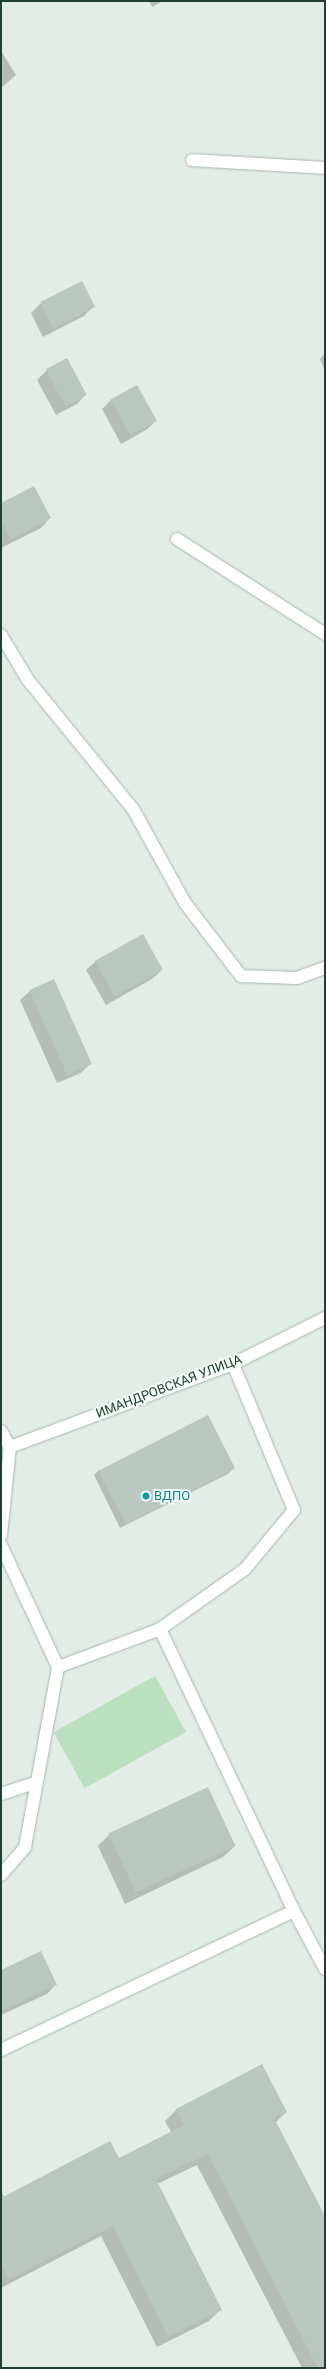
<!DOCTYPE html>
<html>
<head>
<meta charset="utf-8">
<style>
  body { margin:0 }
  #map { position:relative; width:326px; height:2369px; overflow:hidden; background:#e3ede7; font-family:Roboto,sans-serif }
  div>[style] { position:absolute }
  .green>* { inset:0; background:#bae0c0; transform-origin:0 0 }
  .shadow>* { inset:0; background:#0003 }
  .building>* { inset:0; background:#b8c8c0; transform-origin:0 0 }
  .roads { filter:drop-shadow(0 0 1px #a5b6ae) drop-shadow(0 0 1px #a5b6ae) }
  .lane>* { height:12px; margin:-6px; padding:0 6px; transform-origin:6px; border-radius:6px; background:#fff }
  .street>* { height:12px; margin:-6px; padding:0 6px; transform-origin:6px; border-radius:6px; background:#fff }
  .dots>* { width:11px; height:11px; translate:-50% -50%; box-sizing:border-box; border:2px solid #f3faf6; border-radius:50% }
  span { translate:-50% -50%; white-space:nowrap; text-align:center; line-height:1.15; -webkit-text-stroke:4px #f3faf6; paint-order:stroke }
  .street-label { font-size:13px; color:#214034 }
  .culture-label { font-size:13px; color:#0d838f }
  .left { translate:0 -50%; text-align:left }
  .frame { position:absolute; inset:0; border:2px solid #214034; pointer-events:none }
</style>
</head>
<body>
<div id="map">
  <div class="green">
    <div style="left:155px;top:1676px;width:64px;height:116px;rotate:61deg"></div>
  </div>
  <div class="shadow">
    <div style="clip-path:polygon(149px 1px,163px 1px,152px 7px)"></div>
    <div style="clip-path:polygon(1px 51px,16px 75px,1px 88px)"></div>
    <div style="clip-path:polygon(40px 304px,94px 306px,84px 316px,43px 337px,31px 313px)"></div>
    <div style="clip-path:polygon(325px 353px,325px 371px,320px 359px)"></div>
    <div style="clip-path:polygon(67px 359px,86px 394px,77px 404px,56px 415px,37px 380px,46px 371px)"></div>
    <div style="clip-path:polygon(136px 386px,156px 421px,146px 430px,121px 444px,102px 409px,111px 400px)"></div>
    <div style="clip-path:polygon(1px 504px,50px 518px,41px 528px,1px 548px)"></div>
    <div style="clip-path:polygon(96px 961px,162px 970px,152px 979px,106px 1005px,86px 970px)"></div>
    <div style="clip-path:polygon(30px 991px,90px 1064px,81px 1073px,57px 1083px,20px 1000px)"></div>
    <div style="clip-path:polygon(233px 1469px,228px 1474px,120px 1528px,94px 1475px,99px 1470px)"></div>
    <div style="clip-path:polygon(109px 1835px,235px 1846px,223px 1857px,125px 1904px,98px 1846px)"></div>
    <div style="clip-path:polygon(1px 1971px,56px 1984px,47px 1994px,1px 2015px)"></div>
    <div style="clip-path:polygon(177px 2109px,286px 2112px,275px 2123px,325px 2219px,325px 2368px,302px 2368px,197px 2165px,157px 2184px,220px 2310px,209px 2321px,157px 2347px,101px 2236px,1px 2288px,1px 2190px,4px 2197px,118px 2160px,171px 2132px,165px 2121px)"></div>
  </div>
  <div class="building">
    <div style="left:82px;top:281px;width:29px;height:47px;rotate:63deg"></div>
    <div style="left:67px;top:358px;width:42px;height:24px;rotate:62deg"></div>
    <div style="left:137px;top:385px;width:41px;height:30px;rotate:61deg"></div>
    <div style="clip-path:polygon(34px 486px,51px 518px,11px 539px,1px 521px,1px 503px)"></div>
    <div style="left:143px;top:934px;width:41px;height:55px;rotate:61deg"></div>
    <div style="left:54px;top:979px;width:93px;height:27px;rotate:66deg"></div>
    <div style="left:208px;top:1415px;width:60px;height:123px;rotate:63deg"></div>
    <div style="left:208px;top:1787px;width:65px;height:110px;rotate:65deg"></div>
    <div style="clip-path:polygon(41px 1951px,57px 1985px,1px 2011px,1px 1970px)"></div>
    <div style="clip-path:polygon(262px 2064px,287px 2112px,274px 2118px,325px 2216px,325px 2368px,318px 2368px,208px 2154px,156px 2179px,222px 2310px,168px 2337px,113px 2226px,9px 2279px,1px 2263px,1px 2198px,110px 2141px,119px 2158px,184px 2125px,176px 2109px)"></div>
  </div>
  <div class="roads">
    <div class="lane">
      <div style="left:192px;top:160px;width:133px;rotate:3.4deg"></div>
      <div style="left:177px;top:539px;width:176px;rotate:32.7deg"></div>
      <div style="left:1px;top:635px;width:52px;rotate:59deg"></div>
      <div style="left:28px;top:680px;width:166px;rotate:50.9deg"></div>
      <div style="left:133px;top:809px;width:107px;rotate:61deg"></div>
      <div style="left:185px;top:903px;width:92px;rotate:52.5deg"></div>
      <div style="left:241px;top:976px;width:56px;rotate:2deg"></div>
      <div style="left:297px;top:978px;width:30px;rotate:-20deg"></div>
      <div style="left:1px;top:1535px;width:88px;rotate:-84.2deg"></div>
      <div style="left:1px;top:1545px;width:135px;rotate:65deg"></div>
      <div style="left:58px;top:1667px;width:109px;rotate:-20.4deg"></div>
      <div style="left:160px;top:1629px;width:104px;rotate:-35.2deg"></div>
      <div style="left:245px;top:1569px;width:77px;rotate:-50.3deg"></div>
      <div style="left:294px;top:1510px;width:158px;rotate:-112.7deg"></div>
      <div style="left:160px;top:1629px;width:312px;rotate:64.6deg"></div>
      <div style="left:294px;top:1911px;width:66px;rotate:61.9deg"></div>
      <div style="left:1px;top:1875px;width:37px;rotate:-49deg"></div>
      <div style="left:25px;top:1847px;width:183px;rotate:-79.6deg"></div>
      <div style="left:1px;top:2050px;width:324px;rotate:-25.4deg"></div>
    </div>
    <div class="street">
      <div style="left:1px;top:1431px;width:18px;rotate:61deg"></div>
      <div style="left:10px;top:1447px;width:238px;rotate:-20.4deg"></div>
      <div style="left:233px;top:1364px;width:103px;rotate:-26.6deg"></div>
      <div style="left:1px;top:1794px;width:38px;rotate:-18deg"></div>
    </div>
  </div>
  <div class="dots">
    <div style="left:146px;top:1496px;background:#0f9aa8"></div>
  </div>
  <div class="street-label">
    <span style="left:169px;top:1387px;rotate:-21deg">ИМАНДРОВСКАЯ УЛИЦА</span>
  </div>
  <div class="culture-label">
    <span class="left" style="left:154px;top:1496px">ВДПО</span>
  </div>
  <div class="frame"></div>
</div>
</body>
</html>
